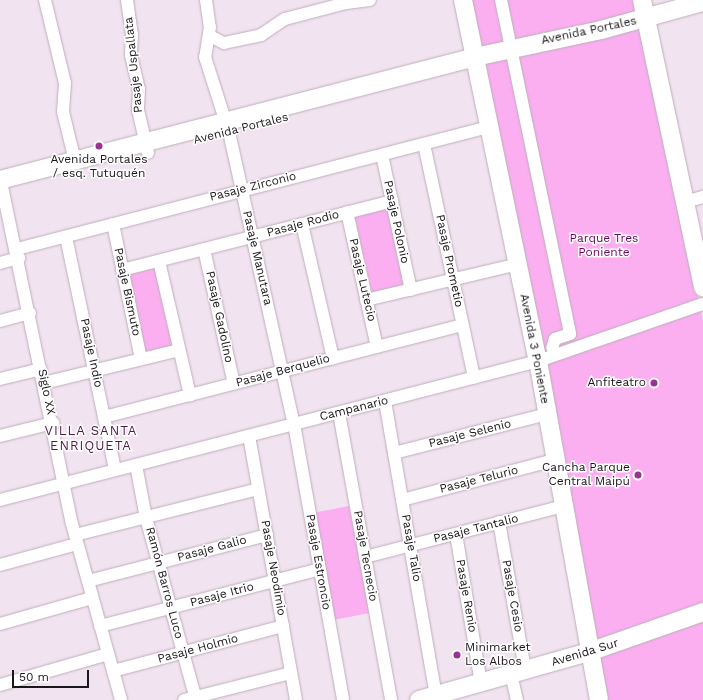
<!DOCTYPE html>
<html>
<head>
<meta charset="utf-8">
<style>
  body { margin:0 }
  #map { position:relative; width:703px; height:700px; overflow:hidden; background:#f2e3f0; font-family:"Work Sans",sans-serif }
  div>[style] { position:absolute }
  .green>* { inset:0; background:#fbaff1; transform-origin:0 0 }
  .roads { filter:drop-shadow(0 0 1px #bdaeba) drop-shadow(0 0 1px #bdaeba) }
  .street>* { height:12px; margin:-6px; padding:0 6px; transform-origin:6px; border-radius:6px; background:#fff }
  .secondary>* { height:18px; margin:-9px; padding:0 9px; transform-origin:9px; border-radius:9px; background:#fff }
  .dots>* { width:11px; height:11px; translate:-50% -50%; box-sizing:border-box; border:2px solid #fff; border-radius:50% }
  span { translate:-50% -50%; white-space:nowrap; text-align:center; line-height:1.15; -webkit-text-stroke:3px #fff; paint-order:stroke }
  .street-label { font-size:12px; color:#1b161a }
  .poi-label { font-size:12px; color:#1b161a }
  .right { translate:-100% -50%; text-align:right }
  .left { translate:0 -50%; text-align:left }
  .park-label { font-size:12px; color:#690763 }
  .neighbourhood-label { font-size:13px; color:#4c1948; letter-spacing:1px }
  .scale { position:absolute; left:12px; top:670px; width:77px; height:18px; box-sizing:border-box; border:2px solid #1b161a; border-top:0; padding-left:5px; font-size:12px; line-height:14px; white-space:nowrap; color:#1b161a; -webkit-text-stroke:3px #fff; paint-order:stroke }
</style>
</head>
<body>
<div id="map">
  <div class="green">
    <div style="clip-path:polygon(472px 0,638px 0,703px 321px,703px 700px,605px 700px)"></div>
    <div style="left:388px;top:206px;width:82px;height:35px;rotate:77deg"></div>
    <div style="left:156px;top:266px;width:82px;height:31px;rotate:77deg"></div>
    <div style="left:349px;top:506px;width:109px;height:36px;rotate:79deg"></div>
  </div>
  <div class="roads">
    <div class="street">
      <div style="left:45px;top:0;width:85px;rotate:76.5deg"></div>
      <div style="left:65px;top:83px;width:29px;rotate:94deg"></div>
      <div style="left:63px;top:112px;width:50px;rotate:76.2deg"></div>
      <div style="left:127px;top:0;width:34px;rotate:82deg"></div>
      <div style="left:132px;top:34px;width:21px;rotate:93deg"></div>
      <div style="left:131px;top:55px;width:35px;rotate:77deg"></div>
      <div style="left:139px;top:89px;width:21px;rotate:93deg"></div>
      <div style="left:138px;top:110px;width:44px;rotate:76.9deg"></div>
      <div style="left:206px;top:0;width:27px;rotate:82deg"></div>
      <div style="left:210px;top:27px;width:30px;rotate:99deg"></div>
      <div style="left:205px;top:57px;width:79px;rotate:72.3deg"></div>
      <div style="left:229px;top:132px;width:299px;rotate:77.5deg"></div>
      <div style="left:294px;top:424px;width:280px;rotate:79.9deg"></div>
      <div style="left:501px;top:0;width:341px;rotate:78.3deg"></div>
      <div style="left:570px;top:334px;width:16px;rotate:162deg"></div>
      <div style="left:555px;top:339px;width:9px;rotate:108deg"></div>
      <div style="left:210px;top:36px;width:16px;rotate:27deg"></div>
      <div style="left:224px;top:43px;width:38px;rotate:-12deg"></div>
      <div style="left:261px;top:35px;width:29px;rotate:-34deg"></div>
      <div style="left:285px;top:19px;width:63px;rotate:-14.7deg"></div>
      <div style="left:346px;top:3px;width:24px;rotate:-7deg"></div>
      <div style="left:424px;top:144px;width:239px;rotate:77.9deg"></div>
      <div style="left:382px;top:155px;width:138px;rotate:77.9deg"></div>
      <div style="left:0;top:177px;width:354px;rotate:78.3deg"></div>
      <div style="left:72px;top:524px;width:183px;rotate:74.4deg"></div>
      <div style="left:685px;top:202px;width:19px;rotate:-16deg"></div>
      <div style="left:347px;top:212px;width:138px;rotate:77.5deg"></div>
      <div style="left:113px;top:224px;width:138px;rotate:78.3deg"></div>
      <div style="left:302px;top:224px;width:138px;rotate:77deg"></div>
      <div style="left:66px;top:237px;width:238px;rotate:78.1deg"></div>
      <div style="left:17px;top:249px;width:488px;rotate:-14.5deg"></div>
      <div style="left:204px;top:249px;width:138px;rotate:77.5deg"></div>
      <div style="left:159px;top:261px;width:138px;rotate:77deg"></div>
      <div style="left:0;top:263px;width:20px;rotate:-15deg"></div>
      <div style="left:122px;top:270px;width:279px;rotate:-14.3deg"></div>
      <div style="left:366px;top:300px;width:156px;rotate:-13.3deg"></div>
      <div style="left:0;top:321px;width:31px;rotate:-15deg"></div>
      <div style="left:0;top:379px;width:42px;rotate:-13.7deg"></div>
      <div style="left:44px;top:383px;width:139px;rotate:-13.7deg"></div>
      <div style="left:385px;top:401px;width:298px;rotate:80.2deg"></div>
      <div style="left:339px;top:413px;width:292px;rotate:79.7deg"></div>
      <div style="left:104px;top:417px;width:370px;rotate:-14.4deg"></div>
      <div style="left:0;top:436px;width:55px;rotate:-13.8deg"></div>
      <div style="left:249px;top:436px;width:268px;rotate:79.9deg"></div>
      <div style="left:394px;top:453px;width:158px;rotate:-14.3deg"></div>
      <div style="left:136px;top:465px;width:54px;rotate:79.3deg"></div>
      <div style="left:146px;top:518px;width:189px;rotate:74.6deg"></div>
      <div style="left:0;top:500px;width:556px;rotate:-14.49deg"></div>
      <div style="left:538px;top:361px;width:175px;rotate:-19.1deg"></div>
      <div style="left:402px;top:500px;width:158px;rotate:-14.7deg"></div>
      <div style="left:499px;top:522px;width:150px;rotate:80deg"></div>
      <div style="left:456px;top:534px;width:151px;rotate:80.5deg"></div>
      <div style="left:75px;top:535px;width:189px;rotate:-14.1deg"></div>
      <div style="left:365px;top:557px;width:205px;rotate:-14.4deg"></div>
      <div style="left:0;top:565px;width:80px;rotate:-15.3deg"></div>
      <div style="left:88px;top:581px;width:185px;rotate:-14.4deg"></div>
      <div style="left:0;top:624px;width:96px;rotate:-15.8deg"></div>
      <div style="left:100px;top:626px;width:227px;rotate:-14.5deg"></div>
      <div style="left:113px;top:671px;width:176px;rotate:-14.8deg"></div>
      <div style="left:511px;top:674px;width:27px;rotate:77deg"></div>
      <div style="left:0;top:685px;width:112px;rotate:-16deg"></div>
      <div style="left:184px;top:700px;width:110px;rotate:-14.2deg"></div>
    </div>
    <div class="secondary">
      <div style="left:463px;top:0;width:369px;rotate:78.3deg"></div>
      <div style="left:538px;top:361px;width:344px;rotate:79.8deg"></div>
      <div style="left:642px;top:0;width:294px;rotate:78deg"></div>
      <div style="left:0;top:180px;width:491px;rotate:-14.5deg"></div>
      <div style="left:475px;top:57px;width:129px;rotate:-12.1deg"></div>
      <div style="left:601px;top:30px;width:106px;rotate:-15.4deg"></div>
      <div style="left:419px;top:700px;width:177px;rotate:-15.8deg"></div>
      <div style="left:589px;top:652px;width:121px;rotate:-19.3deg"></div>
    </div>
  </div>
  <div class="dots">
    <div style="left:99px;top:146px;background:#9b3192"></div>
    <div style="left:654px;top:383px;background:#9b3192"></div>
    <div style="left:638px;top:475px;background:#9b3192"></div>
    <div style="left:457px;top:655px;background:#9b3192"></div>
  </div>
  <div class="street-label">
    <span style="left:589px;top:31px;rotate:-12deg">Avenida Portales</span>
    <span style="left:134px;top:65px;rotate:-96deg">Pasaje Uspallata</span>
    <span style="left:241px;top:129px;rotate:-14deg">Avenida Portales</span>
    <span style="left:253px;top:187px;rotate:-14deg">Pasaje Zirconio</span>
    <span style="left:396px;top:222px;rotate:78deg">Pasaje Polonio</span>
    <span style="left:303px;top:224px;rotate:-15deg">Pasaje Rodio</span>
    <span style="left:257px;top:258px;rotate:77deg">Pasaje Manutara</span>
    <span style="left:449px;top:261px;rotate:78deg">Pasaje Prometio</span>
    <span style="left:362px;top:280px;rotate:77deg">Pasaje Lutecio</span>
    <span style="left:127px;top:292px;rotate:78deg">Pasaje Bismuto</span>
    <span style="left:219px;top:317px;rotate:78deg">Pasaje Gadolino</span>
    <span style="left:534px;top:349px;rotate:79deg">Avenida 3 Poniente</span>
    <span style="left:91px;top:353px;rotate:78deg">Pasaje Indio</span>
    <span style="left:283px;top:371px;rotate:-15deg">Pasaje Berquelio</span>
    <span style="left:46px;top:392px;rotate:78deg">Siglo XX</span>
    <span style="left:354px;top:409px;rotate:-14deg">Campanario</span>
    <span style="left:470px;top:434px;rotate:-14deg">Pasaje Selenio</span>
    <span style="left:479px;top:480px;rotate:-14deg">Pasaje Telurio</span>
    <span style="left:476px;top:529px;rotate:-14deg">Pasaje Tantalio</span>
    <span style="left:411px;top:548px;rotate:80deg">Pasaje Talio</span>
    <span style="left:212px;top:549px;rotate:-15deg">Pasaje Galio</span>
    <span style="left:365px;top:556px;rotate:80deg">Pasaje Tecnecio</span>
    <span style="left:318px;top:562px;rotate:80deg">Pasaje Estroncio</span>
    <span style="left:273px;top:568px;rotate:80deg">Pasaje Neodimio</span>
    <span style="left:164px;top:583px;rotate:75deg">Ramón Barros Luco</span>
    <span style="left:222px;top:595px;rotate:-15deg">Pasaje Itrio</span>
    <span style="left:466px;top:596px;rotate:80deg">Pasaje Renio</span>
    <span style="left:512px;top:596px;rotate:80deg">Pasaje Cesio</span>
    <span style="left:198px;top:649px;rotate:-15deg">Pasaje Holmio</span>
    <span style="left:585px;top:653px;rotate:-17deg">Avenida Sur</span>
  </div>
  <div class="poi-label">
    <span style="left:99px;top:167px">Avenida Portales<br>/ esq. Tutuquén</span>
    <span class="right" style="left:646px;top:383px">Anfiteatro</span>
    <span class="right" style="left:630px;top:475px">Cancha Parque<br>Central Maipú</span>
    <span class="left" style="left:465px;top:655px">Minimarket<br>Los Albos</span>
  </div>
  <div class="park-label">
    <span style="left:604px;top:246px">Parque Tres<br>Poniente</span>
  </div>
  <div class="neighbourhood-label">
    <span style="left:91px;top:439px">VILLA SANTA<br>ENRIQUETA</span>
  </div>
  <div class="scale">50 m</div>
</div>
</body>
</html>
